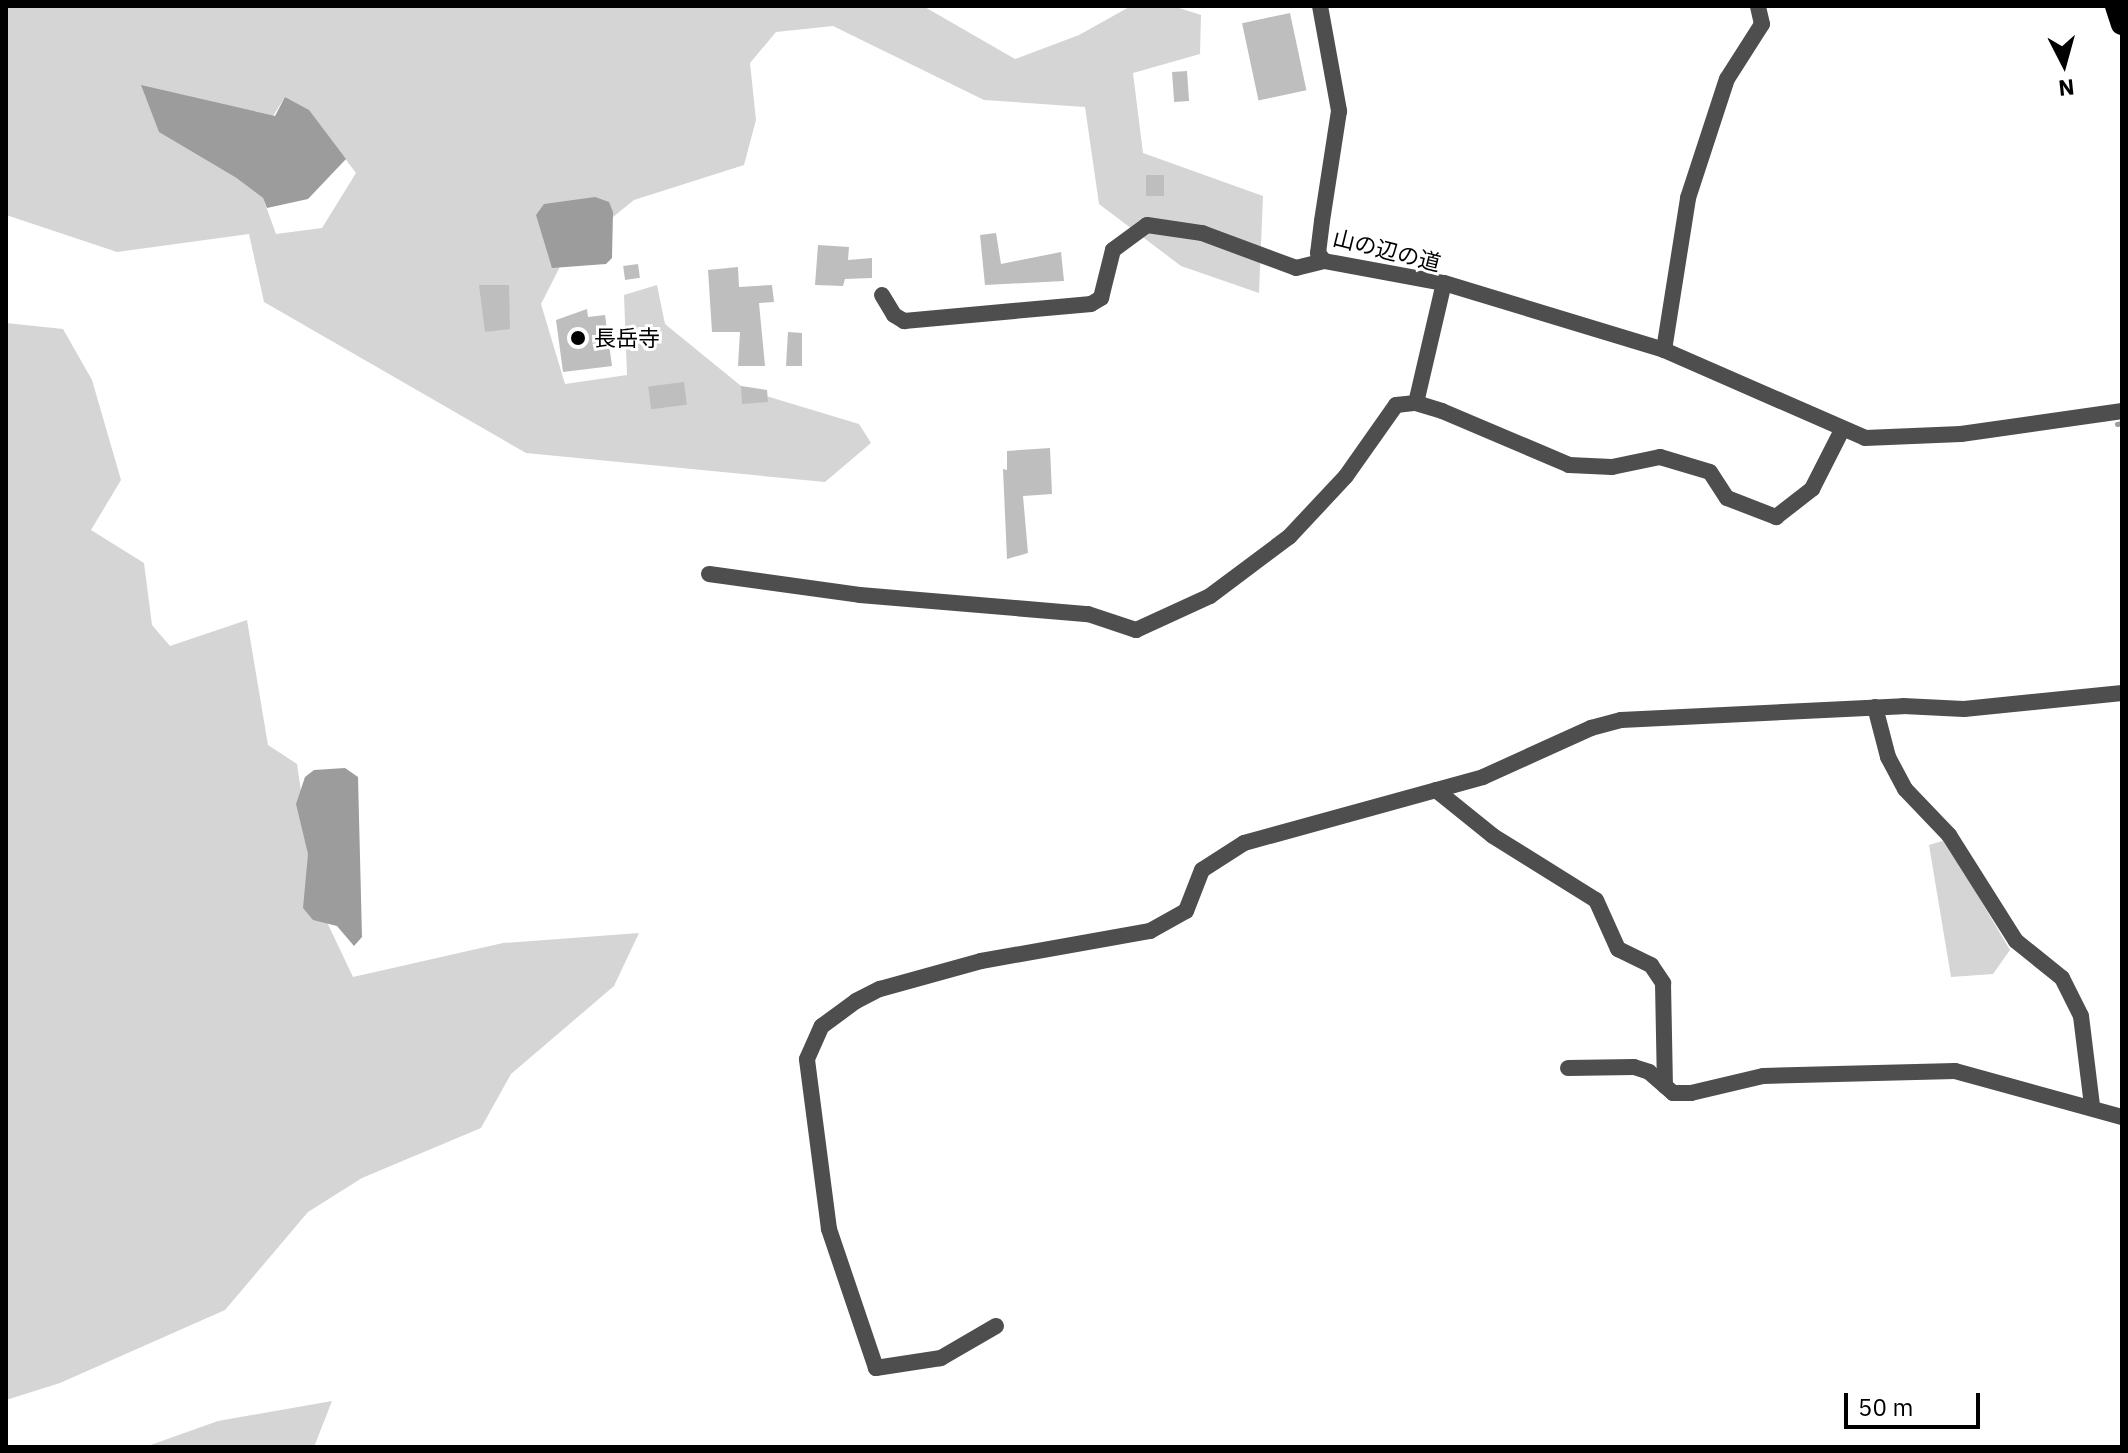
<!DOCTYPE html>
<html>
<head>
<meta charset="utf-8">
<style>
  body { margin:0 }
  #map { position:relative; width:2128px; height:1453px; overflow:hidden; background:#fff; font-family:"IBM Plex Sans","Noto Sans JP",sans-serif }
  div>[style] { position:absolute }
  .green>* { inset:0; background:#d5d5d5 }
  .water>* { inset:0; background:#9c9c9c }
  .stream>* { height:5px; margin:-2.5px; padding:0 2.5px; transform-origin:2.5px; border-radius:2.5px; background:#9c9c9c }
  .building>* { inset:0; background:#bebebe; transform-origin:0 0 }
  .minor>* { height:16px; margin:-8px; padding:0 8px; transform-origin:8px; border-radius:8px; background:#4e4e4e }
  .trunk>* { height:22px; margin:-11px; padding:0 11px; transform-origin:11px; border-radius:11px; background:#000 }
  .dots>* { width:22px; height:22px; translate:-50% -50%; box-sizing:border-box; border:4px solid #fff; border-radius:50% }
  span { translate:-50% -50%; white-space:nowrap; text-align:center; line-height:1.15; -webkit-text-stroke:6px #fff; paint-order:stroke }
  .street-label { font-size:22px; color:#000 }
  .poi-label { font-size:22px; color:#000 }
  .left { translate:0 -50%; text-align:left }
  .frame { position:absolute; inset:0; border:8px solid #000; pointer-events:none }
  .north { position:absolute; left:2024px; top:24px; width:80px; height:80px; -webkit-text-stroke:6px #fff; paint-order:stroke; rotate:174deg; font-size:22px; font-weight:700; line-height:32px; text-align:center; color:#000 }
  .north::after { content:''; display:block; margin:auto; width:28px; height:36px; background:#000; clip-path:polygon(50% 0,100% 100%,50% 72%,0 100%) }
  .scale { position:absolute; left:1844px; top:1393px; width:136px; height:36px; box-sizing:border-box; border:4px solid #000; border-top:0; padding-left:10px; font-size:24px; line-height:28px; white-space:nowrap; color:#000; -webkit-text-stroke:6px #fff; paint-order:stroke }
</style>
</head>
<body>
<div id="map">
  <div class="green">
    <div style="clip-path:polygon(evenodd,6px 6px,923px 6px,1015px 59px,1079px 35px,1131px 6px,1173px 6px,1201px 15px,1200px 54px,1133px 73px,1143px 153px,1263px 196px,1259px 293px,1181px 266px,1099px 204px,1085px 107px,984px 100px,833px 26px,776px 32px,750px 63px,756px 120px,744px 165px,634px 200px,566px 255px,541px 304px,565px 384px,627px 375px,624px 295px,657px 285px,665px 324px,746px 390px,859px 424px,871px 443px,825px 482px,526px 453px,264px 302px,249px 234px,117px 252px,6px 215px,6px 6px,285px 97px,309px 111px,356px 173px,322px 228px,276px 234px,263px 198px,235px 177px,285px 97px)"></div>
    <div style="clip-path:polygon(6px 323px,63px 329px,92px 380px,121px 480px,91px 530px,144px 563px,152px 625px,170px 646px,247px 620px,268px 745px,297px 764px,317px 901px,353px 977px,503px 943px,639px 933px,614px 986px,511px 1074px,481px 1128px,362px 1178px,308px 1212px,225px 1310px,60px 1383px,6px 1400px)"></div>
    <div style="clip-path:polygon(1945px 840px,2010px 950px,1993px 974px,1951px 977px,1929px 845px)"></div>
    <div style="clip-path:polygon(332px 1401px,314px 1447px,145px 1447px,218px 1421px)"></div>
  </div>
  <div class="water">
    <div style="clip-path:polygon(141px 85px,275px 116px,285px 97px,309px 110px,346px 159px,308px 199px,267px 208px,263px 198px,235px 177px,159px 132px)"></div>
    <div style="clip-path:polygon(595px 197px,609px 202px,613px 212px,612px 258px,606px 264px,552px 268px,536px 215px,544px 204px)"></div>
    <div style="clip-path:polygon(345px 768px,358px 777px,362px 937px,354px 946px,337px 926px,313px 920px,303px 908px,308px 854px,296px 804px,305px 777px,314px 770px)"></div>
  </div>
  <div class="stream">
    <div style="left:2117px;top:424px;width:5px;rotate:-11deg"></div>
  </div>
  <div class="building">
    <div style="left:1290px;top:13px;width:79px;height:49px;rotate:78deg"></div>
    <div style="left:1187px;top:71px;width:30px;height:15px;rotate:86deg"></div>
    <div style="left:1164px;top:175px;width:21px;height:18px;rotate:90deg"></div>
    <div style="clip-path:polygon(996px 233px,1001px 264px,1061px 252px,1064px 281px,985px 285px,980px 235px)"></div>
    <div style="clip-path:polygon(818px 245px,849px 247px,848px 260px,872px 258px,872px 278px,845px 279px,843px 286px,815px 285px)"></div>
    <div style="left:638px;top:264px;width:14px;height:15px;rotate:82deg"></div>
    <div style="clip-path:polygon(738px 267px,739px 287px,772px 285px,774px 302px,759px 303px,765px 366px,738px 366px,740px 332px,712px 332px,708px 270px)"></div>
    <div style="clip-path:polygon(479px 285px,509px 285px,510px 329px,485px 332px)"></div>
    <div style="clip-path:polygon(587px 309px,588px 317px,605px 315px,612px 366px,563px 372px,556px 320px)"></div>
    <div style="clip-path:polygon(788px 332px,802px 333px,802px 366px,786px 366px)"></div>
    <div style="left:684px;top:382px;width:23px;height:36px;rotate:83deg"></div>
    <div style="clip-path:polygon(741px 386px,767px 390px,768px 402px,742px 404px)"></div>
    <div style="clip-path:polygon(1050px 448px,1052px 494px,1023px 496px,1028px 553px,1007px 559px,1003px 469px,1007px 470px,1007px 451px)"></div>
  </div>
  <div class="minor">
    <div style="left:1320px;top:6px;width:107px;rotate:79.7deg"></div>
    <div style="left:1339px;top:111px;width:111px;rotate:98.8deg"></div>
    <div style="left:1322px;top:221px;width:32px;rotate:97deg"></div>
    <div style="left:1318px;top:253px;width:10px;rotate:53deg"></div>
    <div style="left:1324px;top:261px;width:122px;rotate:10.4deg"></div>
    <div style="left:1444px;top:283px;width:230px;rotate:16.9deg"></div>
    <div style="left:1664px;top:350px;width:219px;rotate:23.6deg"></div>
    <div style="left:1865px;top:438px;width:96px;rotate:-2.4deg"></div>
    <div style="left:1961px;top:434px;width:163px;rotate:-8.1deg"></div>
    <div style="left:882px;top:295px;width:23px;rotate:59deg"></div>
    <div style="left:894px;top:315px;width:12px;rotate:31deg"></div>
    <div style="left:904px;top:321px;width:188px;rotate:-5.2deg"></div>
    <div style="left:1091px;top:304px;width:12px;rotate:-31deg"></div>
    <div style="left:1101px;top:298px;width:49px;rotate:-76deg"></div>
    <div style="left:1113px;top:250px;width:42px;rotate:-36.3deg"></div>
    <div style="left:1147px;top:225px;width:56px;rotate:8.3deg"></div>
    <div style="left:1202px;top:233px;width:100px;rotate:20.4deg"></div>
    <div style="left:1296px;top:268px;width:29px;rotate:-14deg"></div>
    <div style="left:1664px;top:350px;width:154px;rotate:-81deg"></div>
    <div style="left:1688px;top:198px;width:125px;rotate:-71.9deg"></div>
    <div style="left:1727px;top:79px;width:65px;rotate:-57.5deg"></div>
    <div style="left:1762px;top:24px;width:18px;rotate:-103deg"></div>
    <div style="left:1416px;top:403px;width:123px;rotate:-76.9deg"></div>
    <div style="left:709px;top:574px;width:152px;rotate:7.9deg"></div>
    <div style="left:860px;top:595px;width:229px;rotate:4.8deg"></div>
    <div style="left:1088px;top:614px;width:51px;rotate:18.4deg"></div>
    <div style="left:1136px;top:630px;width:81px;rotate:-24.7deg"></div>
    <div style="left:1210px;top:596px;width:99px;rotate:-36.8deg"></div>
    <div style="left:1289px;top:537px;width:83px;rotate:-46.9deg"></div>
    <div style="left:1346px;top:476px;width:87px;rotate:-54.8deg"></div>
    <div style="left:1396px;top:405px;width:20px;rotate:-6deg"></div>
    <div style="left:1416px;top:403px;width:27px;rotate:17deg"></div>
    <div style="left:1442px;top:411px;width:138px;rotate:23deg"></div>
    <div style="left:1569px;top:465px;width:43px;rotate:2.7deg"></div>
    <div style="left:1612px;top:467px;width:49px;rotate:-11.8deg"></div>
    <div style="left:1660px;top:457px;width:52px;rotate:16.7deg"></div>
    <div style="left:1710px;top:472px;width:31px;rotate:57deg"></div>
    <div style="left:1727px;top:498px;width:53px;rotate:21.2deg"></div>
    <div style="left:1776px;top:517px;width:46px;rotate:-37.9deg"></div>
    <div style="left:1812px;top:489px;width:64px;rotate:-63deg"></div>
    <div style="left:1875px;top:707px;width:52px;rotate:75.4deg"></div>
    <div style="left:1888px;top:757px;width:36px;rotate:62deg"></div>
    <div style="left:1905px;top:789px;width:64px;rotate:46.3deg"></div>
    <div style="left:1949px;top:835px;width:125px;rotate:57.7deg"></div>
    <div style="left:2016px;top:941px;width:59px;rotate:38.8deg"></div>
    <div style="left:2062px;top:978px;width:42px;rotate:63.4deg"></div>
    <div style="left:2081px;top:1016px;width:90px;rotate:83deg"></div>
    <div style="left:1436px;top:790px;width:73px;rotate:38.9deg"></div>
    <div style="left:1493px;top:836px;width:121px;rotate:31.9deg"></div>
    <div style="left:1596px;top:900px;width:54px;rotate:65.8deg"></div>
    <div style="left:1618px;top:949px;width:37px;rotate:26deg"></div>
    <div style="left:1651px;top:965px;width:22px;rotate:56deg"></div>
    <div style="left:1663px;top:983px;width:103px;rotate:88.9deg"></div>
    <div style="left:1568px;top:1068px;width:66px;rotate:-0.9deg"></div>
    <div style="left:1634px;top:1067px;width:16px;rotate:18deg"></div>
    <div style="left:1649px;top:1072px;width:32px;rotate:41deg"></div>
    <div style="left:1673px;top:1093px;width:18px"></div>
    <div style="left:1691px;top:1093px;width:74px;rotate:-13.3deg"></div>
    <div style="left:1763px;top:1076px;width:192px;rotate:-1.5deg"></div>
    <div style="left:1955px;top:1071px;width:173px;rotate:15.4deg"></div>
    <div style="left:996px;top:1326px;width:64px;rotate:149.8deg"></div>
    <div style="left:941px;top:1358px;width:66px;rotate:171.3deg"></div>
    <div style="left:876px;top:1368px;width:147px;rotate:-108.7deg"></div>
    <div style="left:829px;top:1229px;width:171px;rotate:-97.4deg"></div>
    <div style="left:807px;top:1059px;width:36px;rotate:-66deg"></div>
    <div style="left:822px;top:1026px;width:42px;rotate:-36.3deg"></div>
    <div style="left:856px;top:1001px;width:27px;rotate:-27deg"></div>
    <div style="left:880px;top:989px;width:105px;rotate:-15.5deg"></div>
    <div style="left:981px;top:961px;width:172px;rotate:-10.1deg"></div>
    <div style="left:1150px;top:931px;width:41px;rotate:-29.1deg"></div>
    <div style="left:1186px;top:911px;width:44px;rotate:-68.7deg"></div>
    <div style="left:1202px;top:870px;width:50px;rotate:-32.7deg"></div>
    <div style="left:1244px;top:843px;width:248px;rotate:-15.4deg"></div>
    <div style="left:1483px;top:777px;width:119px;rotate:-24.4deg"></div>
    <div style="left:1591px;top:728px;width:31px;rotate:-15deg"></div>
    <div style="left:1621px;top:720px;width:282px;rotate:-2.8deg"></div>
    <div style="left:1903px;top:706px;width:61px;rotate:2.8deg"></div>
    <div style="left:1964px;top:709px;width:159px;rotate:-5.8deg"></div>
  </div>
  <div class="trunk">
    <div style="left:2116px;top:6px;width:19px;rotate:72deg"></div>
  </div>
  <div class="dots">
    <div style="left:578px;top:338px;background:#000"></div>
  </div>
  <div class="street-label">
    <span style="left:1387px;top:250px;rotate:14deg">山の辺の道</span>
  </div>
  <div class="poi-label">
    <span class="left" style="left:594px;top:338px">長岳寺</span>
  </div>
  <div class="frame"></div>
  <div class="north">N</div>
  <div class="scale">50 m</div>
</div>
</body>
</html>
